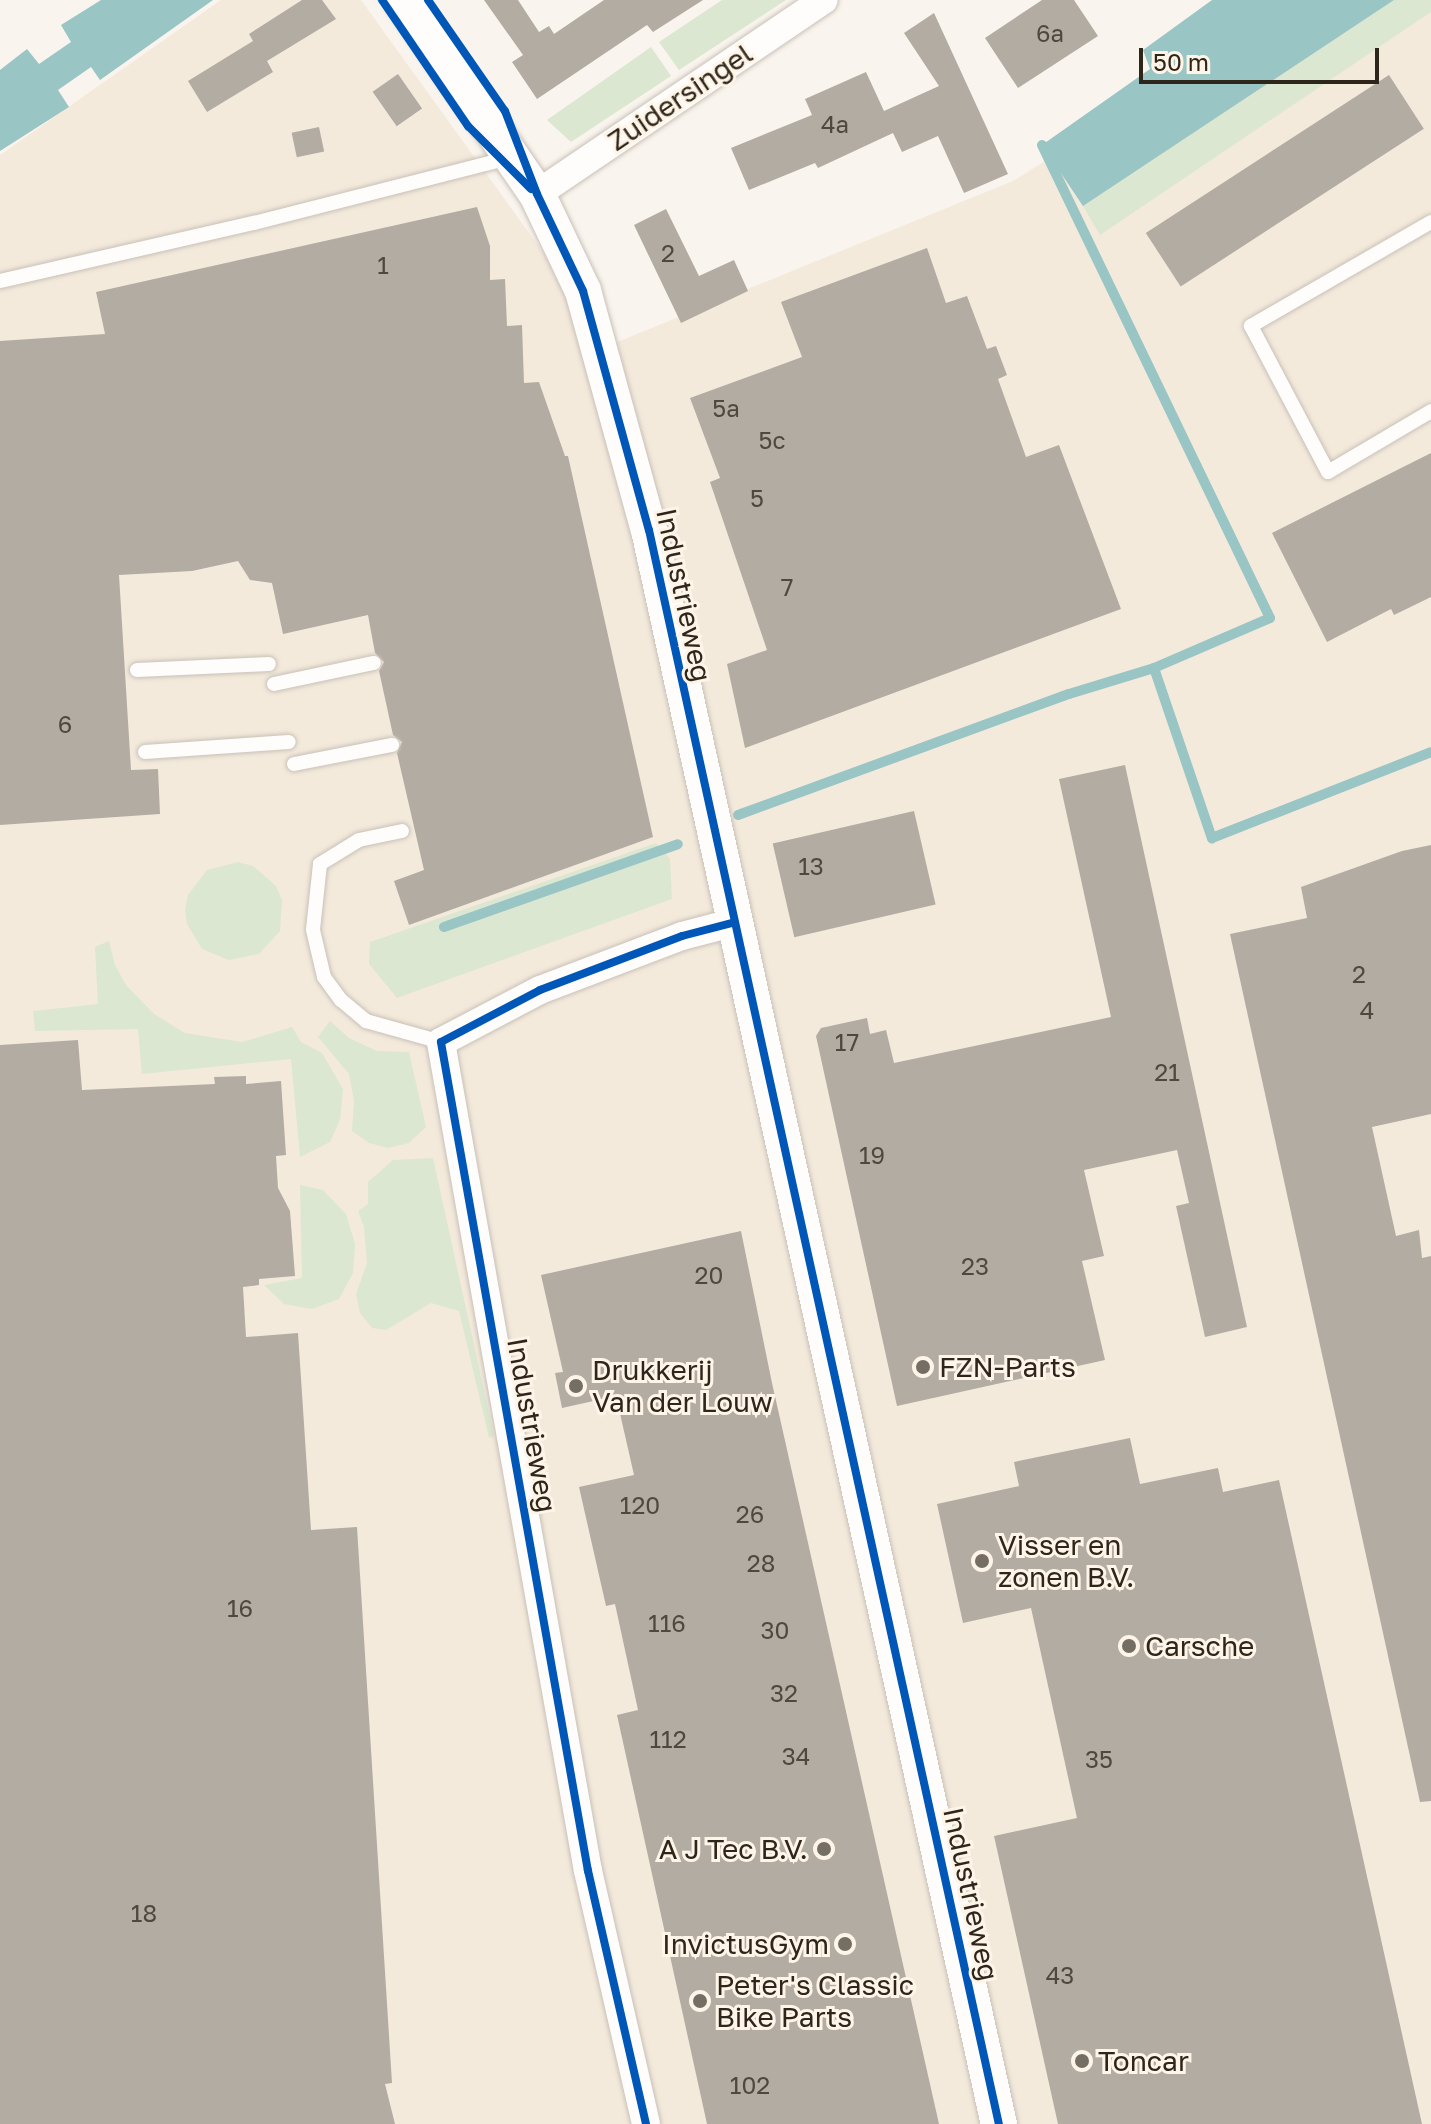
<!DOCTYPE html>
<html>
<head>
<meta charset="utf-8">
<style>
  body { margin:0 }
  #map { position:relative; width:1431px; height:2124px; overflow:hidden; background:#f9f4ed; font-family:"Golos Text",sans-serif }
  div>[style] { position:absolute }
  .industrial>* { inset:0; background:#f4eadc }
  .green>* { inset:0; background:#dbe7d1 }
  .water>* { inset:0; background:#99c5c5 }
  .stream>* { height:10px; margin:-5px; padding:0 5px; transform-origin:5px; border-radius:5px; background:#99c5c5 }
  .building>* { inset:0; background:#b2aca3; transform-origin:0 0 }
  .roads { filter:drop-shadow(0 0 2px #c8c1b8) drop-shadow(0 0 2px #c8c1b8) }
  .service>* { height:14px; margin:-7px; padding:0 7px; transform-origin:7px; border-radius:7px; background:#fefdfc }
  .minor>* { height:28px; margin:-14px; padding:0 14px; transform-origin:14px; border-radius:14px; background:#fefdfc }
  .tertiary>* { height:36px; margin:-18px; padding:0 18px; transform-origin:18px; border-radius:18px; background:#fefdfc }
  .cycleway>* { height:8px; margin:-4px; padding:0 4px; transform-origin:4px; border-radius:4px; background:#0057b8 }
  .dots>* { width:22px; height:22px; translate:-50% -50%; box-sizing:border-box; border:4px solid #fef5e8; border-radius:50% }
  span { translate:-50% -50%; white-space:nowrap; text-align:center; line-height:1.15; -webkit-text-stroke:6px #fef5e8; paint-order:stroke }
  .number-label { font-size:24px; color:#4f483c }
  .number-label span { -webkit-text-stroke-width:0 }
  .street-label { font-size:28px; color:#2e261a }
  .poi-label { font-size:28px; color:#2e261a }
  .left { translate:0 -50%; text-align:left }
  .right { translate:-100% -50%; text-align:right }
  .scale { position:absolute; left:1139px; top:48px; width:240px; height:36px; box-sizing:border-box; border:4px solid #2e261a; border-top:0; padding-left:10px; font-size:24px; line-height:28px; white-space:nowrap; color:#2e261a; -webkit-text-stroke:6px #fef5e8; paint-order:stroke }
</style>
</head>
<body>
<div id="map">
  <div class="industrial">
    <div style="clip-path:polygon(221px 0,361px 0,610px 345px,1013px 181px,1303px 0,1431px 0,1431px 2124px,0 2124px,0 155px)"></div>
  </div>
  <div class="green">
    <div style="clip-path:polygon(722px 0,786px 0,679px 70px,659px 42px)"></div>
    <div style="clip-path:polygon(1394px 0,1431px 0,1431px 12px,1100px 235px,1083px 206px)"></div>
    <div style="clip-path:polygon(651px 47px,671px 76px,571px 142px,547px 120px)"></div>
    <div style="clip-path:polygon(656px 843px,670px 859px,672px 899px,397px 998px,369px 964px,370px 942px)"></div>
    <div style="clip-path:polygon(238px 862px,253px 866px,276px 886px,282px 900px,280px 931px,259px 954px,229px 960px,202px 949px,187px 924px,185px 910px,188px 895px,207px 870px)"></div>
    <div style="clip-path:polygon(109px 941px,115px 965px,126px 985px,154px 1014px,185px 1033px,242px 1042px,292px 1027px,301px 1042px,322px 1053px,343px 1089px,340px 1120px,330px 1142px,300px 1157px,291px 1059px,142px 1074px,138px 1029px,35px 1031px,33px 1011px,98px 1004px,95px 947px)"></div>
    <div style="clip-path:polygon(330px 1021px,349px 1038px,377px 1051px,409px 1052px,426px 1127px,409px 1143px,388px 1148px,369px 1143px,352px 1131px,354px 1101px,349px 1074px,318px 1037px)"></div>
    <div style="clip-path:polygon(433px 1158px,494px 1436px,489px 1438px,459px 1311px,431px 1303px,386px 1330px,372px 1328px,360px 1313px,356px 1294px,367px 1263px,364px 1227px,358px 1211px,368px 1204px,368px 1182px,393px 1160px)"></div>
    <div style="clip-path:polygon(300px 1185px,323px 1190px,346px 1214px,355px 1244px,353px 1273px,339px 1299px,312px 1309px,284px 1304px,264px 1285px,302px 1278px)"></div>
  </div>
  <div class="water">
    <div style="clip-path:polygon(101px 0,213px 0,100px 80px,91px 67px,58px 90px,69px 107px,0 151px,0 70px,27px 49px,39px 64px,71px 42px,61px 25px)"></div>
    <div style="clip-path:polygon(1212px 0,1394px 0,1083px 206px,1042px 145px,1150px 69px,1143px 50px)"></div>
  </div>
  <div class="stream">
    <div style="left:1154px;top:668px;width:180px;rotate:71.2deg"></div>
    <div style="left:1212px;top:838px;width:235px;rotate:-21.4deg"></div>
    <div style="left:738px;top:815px;width:352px;rotate:-20.1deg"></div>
    <div style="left:1069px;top:694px;width:89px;rotate:-17deg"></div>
    <div style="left:1154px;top:668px;width:126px;rotate:-23.3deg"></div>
    <div style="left:1270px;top:618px;width:525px;rotate:-115.74deg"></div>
    <div style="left:444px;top:927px;width:248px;rotate:-19.5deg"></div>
  </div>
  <div class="building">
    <div style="clip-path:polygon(302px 0,322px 0,336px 19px,267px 61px,273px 72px,207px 112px,188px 81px,253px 41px,249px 34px)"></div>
    <div style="clip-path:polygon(484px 0,518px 0,539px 32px,549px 26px,554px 34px,604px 0,703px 0,653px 32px,647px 25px,537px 99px,512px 62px,523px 55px)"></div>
    <div style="clip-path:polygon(1042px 0,1074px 0,1098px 36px,1018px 88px,985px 38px)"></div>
    <div style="clip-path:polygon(934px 13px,1008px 174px,964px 193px,938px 136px,902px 152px,893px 133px,818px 168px,815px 163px,749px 190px,731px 148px,812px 115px,805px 99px,866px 72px,884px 111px,939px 86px,904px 33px)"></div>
    <div style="left:398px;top:74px;width:42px;height:31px;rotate:55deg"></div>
    <div style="left:1389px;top:75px;width:64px;height:290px;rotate:57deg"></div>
    <div style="left:319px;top:127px;width:25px;height:28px;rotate:78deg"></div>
    <div style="clip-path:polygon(477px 207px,490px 246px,490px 280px,505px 279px,507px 326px,522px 325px,524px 383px,539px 382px,565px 456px,568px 456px,653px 837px,409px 925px,394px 881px,424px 870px,397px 753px,402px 742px,393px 735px,379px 671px,384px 662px,375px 653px,368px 615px,283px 634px,272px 583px,250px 580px,238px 561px,192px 571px,119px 575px,131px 770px,158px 769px,160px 814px,0 825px,0 341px,105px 334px,96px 292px)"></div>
    <div style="clip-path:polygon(666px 209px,699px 276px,734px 260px,748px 291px,681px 323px,634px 225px)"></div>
    <div style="clip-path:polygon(927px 248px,946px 303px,967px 296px,987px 349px,996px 346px,1007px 375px,998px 379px,1026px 457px,1059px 445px,1121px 609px,745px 748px,727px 664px,767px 650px,710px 482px,720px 478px,690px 398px,802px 357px,781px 302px)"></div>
    <div style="clip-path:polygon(1431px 453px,1431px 597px,1394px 615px,1391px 609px,1327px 642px,1272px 533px)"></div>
    <div style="clip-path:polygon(1125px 765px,1247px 1327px,1205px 1337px,1176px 1206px,1189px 1203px,1177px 1150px,1084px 1170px,1104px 1256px,1082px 1261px,1105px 1360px,897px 1406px,816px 1036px,821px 1028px,867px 1018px,870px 1034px,886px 1030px,894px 1063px,1111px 1017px,1059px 779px)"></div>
    <div style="left:914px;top:811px;width:96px;height:145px;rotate:77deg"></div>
    <div style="clip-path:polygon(1431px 845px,1431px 1114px,1372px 1127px,1396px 1236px,1419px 1230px,1422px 1258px,1431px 1256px,1431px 1801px,1420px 1802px,1230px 934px,1307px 918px,1301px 887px,1402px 851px)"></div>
    <div style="clip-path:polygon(78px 1040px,82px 1090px,215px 1084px,214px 1077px,246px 1076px,246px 1084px,281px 1081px,286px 1155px,276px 1156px,278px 1188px,290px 1211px,295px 1276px,259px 1279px,259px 1285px,243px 1287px,246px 1337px,298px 1333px,311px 1530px,357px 1527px,392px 2083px,385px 2084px,395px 2124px,0 2124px,0 1045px)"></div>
    <div style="clip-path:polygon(741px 1231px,772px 1383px,939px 2124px,707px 2124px,617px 1715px,638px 1710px,615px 1604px,606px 1606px,579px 1487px,634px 1475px,616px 1396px,562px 1408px,555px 1373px,563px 1372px,541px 1275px)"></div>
    <div style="clip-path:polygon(1130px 1438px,1140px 1484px,1218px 1468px,1223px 1492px,1279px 1480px,1422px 2124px,1058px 2124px,994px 1836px,1077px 1818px,1031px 1608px,963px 1623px,937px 1504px,1019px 1486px,1014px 1462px)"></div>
  </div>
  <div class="roads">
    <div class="service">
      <div style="left:1431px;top:222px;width:208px;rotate:150deg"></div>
      <div style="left:1251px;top:326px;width:165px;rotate:62.2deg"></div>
      <div style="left:1328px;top:472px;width:120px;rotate:-30.6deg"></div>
      <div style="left:0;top:281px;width:261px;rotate:-12.9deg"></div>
      <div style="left:254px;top:223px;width:256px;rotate:-14.3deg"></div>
      <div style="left:502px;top:160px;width:9px;rotate:-41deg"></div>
      <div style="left:137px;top:670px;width:132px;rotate:-2.6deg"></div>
      <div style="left:274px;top:684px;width:102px;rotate:-11.9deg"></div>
      <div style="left:145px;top:752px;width:144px;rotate:-4deg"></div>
      <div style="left:294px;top:764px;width:100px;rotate:-11deg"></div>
      <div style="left:402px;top:831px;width:44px;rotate:168.2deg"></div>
      <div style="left:359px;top:840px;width:46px;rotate:148.4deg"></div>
      <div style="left:320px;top:864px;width:66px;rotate:96.1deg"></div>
      <div style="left:313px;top:930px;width:48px;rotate:76.8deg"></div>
      <div style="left:324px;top:977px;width:29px;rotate:54deg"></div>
      <div style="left:341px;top:1000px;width:33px;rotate:40deg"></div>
      <div style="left:366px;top:1021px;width:78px;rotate:15.6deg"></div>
    </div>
    <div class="minor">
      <div style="left:537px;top:194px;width:346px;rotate:-34.1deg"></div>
      <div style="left:646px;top:2124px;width:260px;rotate:-102.9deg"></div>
      <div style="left:588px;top:1871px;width:842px;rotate:-100.06deg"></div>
      <div style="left:441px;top:1042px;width:112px;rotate:-27.7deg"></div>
      <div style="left:540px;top:990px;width:152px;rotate:-20.8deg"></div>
      <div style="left:682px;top:936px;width:52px;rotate:-14.6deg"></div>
    </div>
    <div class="tertiary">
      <div style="left:403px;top:0;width:236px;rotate:55.4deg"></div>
      <div style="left:537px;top:194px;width:107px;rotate:64.6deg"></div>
      <div style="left:583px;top:291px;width:248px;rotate:74.6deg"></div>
      <div style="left:649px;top:530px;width:1632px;rotate:77.62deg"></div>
    </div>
  </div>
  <div class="cycleway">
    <div style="left:382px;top:0;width:153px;rotate:55.7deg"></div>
    <div style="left:468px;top:126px;width:89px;rotate:45deg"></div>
    <div style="left:428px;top:0;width:135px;rotate:55.3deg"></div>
    <div style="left:505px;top:111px;width:89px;rotate:68.9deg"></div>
    <div style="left:537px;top:194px;width:107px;rotate:64.6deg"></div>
    <div style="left:583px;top:291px;width:248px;rotate:74.6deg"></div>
    <div style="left:649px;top:530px;width:1632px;rotate:77.62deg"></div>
    <div style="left:646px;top:2124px;width:260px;rotate:-102.9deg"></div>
    <div style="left:588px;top:1871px;width:842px;rotate:-100.06deg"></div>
    <div style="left:441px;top:1042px;width:112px;rotate:-27.7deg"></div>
    <div style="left:540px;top:990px;width:152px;rotate:-20.8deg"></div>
    <div style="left:682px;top:936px;width:52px;rotate:-14.6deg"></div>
  </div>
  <div class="dots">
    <div style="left:923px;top:1367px;background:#756e64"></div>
    <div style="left:576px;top:1386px;background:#756e64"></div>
    <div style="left:982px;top:1561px;background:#756e64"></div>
    <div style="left:1129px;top:1646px;background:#756e64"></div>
    <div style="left:824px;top:1849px;background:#756e64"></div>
    <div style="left:845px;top:1944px;background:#756e64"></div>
    <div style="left:700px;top:2001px;background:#756e64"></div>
    <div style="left:1082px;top:2061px;background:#756e64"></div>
  </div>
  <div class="number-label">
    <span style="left:1050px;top:33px">6a</span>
    <span style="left:835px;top:124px">4a</span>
    <span style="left:668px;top:253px">2</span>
    <span style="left:383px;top:265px">1</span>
    <span style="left:726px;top:408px">5a</span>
    <span style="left:772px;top:440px">5c</span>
    <span style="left:757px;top:498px">5</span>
    <span style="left:787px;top:587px">7</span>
    <span style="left:65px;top:724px">6</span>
    <span style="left:811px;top:866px">13</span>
    <span style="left:1359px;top:974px">2</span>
    <span style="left:1367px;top:1010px">4</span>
    <span style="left:847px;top:1042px">17</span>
    <span style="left:1167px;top:1072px">21</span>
    <span style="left:872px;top:1155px">19</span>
    <span style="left:975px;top:1266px">23</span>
    <span style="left:709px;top:1275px">20</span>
    <span style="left:640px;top:1505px">120</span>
    <span style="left:750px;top:1514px">26</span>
    <span style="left:761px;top:1563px">28</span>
    <span style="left:240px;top:1608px">16</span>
    <span style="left:667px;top:1623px">116</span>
    <span style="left:775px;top:1630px">30</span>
    <span style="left:784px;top:1693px">32</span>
    <span style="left:668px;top:1739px">112</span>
    <span style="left:796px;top:1756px">34</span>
    <span style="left:1099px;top:1759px">35</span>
    <span style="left:144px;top:1913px">18</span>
    <span style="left:1060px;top:1975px">43</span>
    <span style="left:750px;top:2085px">102</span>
  </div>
  <div class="street-label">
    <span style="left:680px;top:97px;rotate:-34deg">Zuidersingel</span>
    <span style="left:684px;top:595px;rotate:78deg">Industrieweg</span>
    <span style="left:532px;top:1425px;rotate:80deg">Industrieweg</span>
    <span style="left:971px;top:1894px;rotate:78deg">Industrieweg</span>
  </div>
  <div class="poi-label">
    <span class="left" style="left:939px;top:1367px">FZN-Parts</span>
    <span class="left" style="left:592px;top:1386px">Drukkerij<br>Van der Louw</span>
    <span class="left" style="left:998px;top:1561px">Visser en<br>zonen B.V.</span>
    <span class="left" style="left:1145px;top:1646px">Carsche</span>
    <span class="right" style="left:808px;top:1849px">A J Tec B.V.</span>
    <span class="right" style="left:829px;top:1944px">InvictusGym</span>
    <span class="left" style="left:716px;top:2001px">Peter's Classic<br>Bike Parts</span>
    <span class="left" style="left:1098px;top:2061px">Toncar</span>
  </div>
  <div class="scale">50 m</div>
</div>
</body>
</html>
